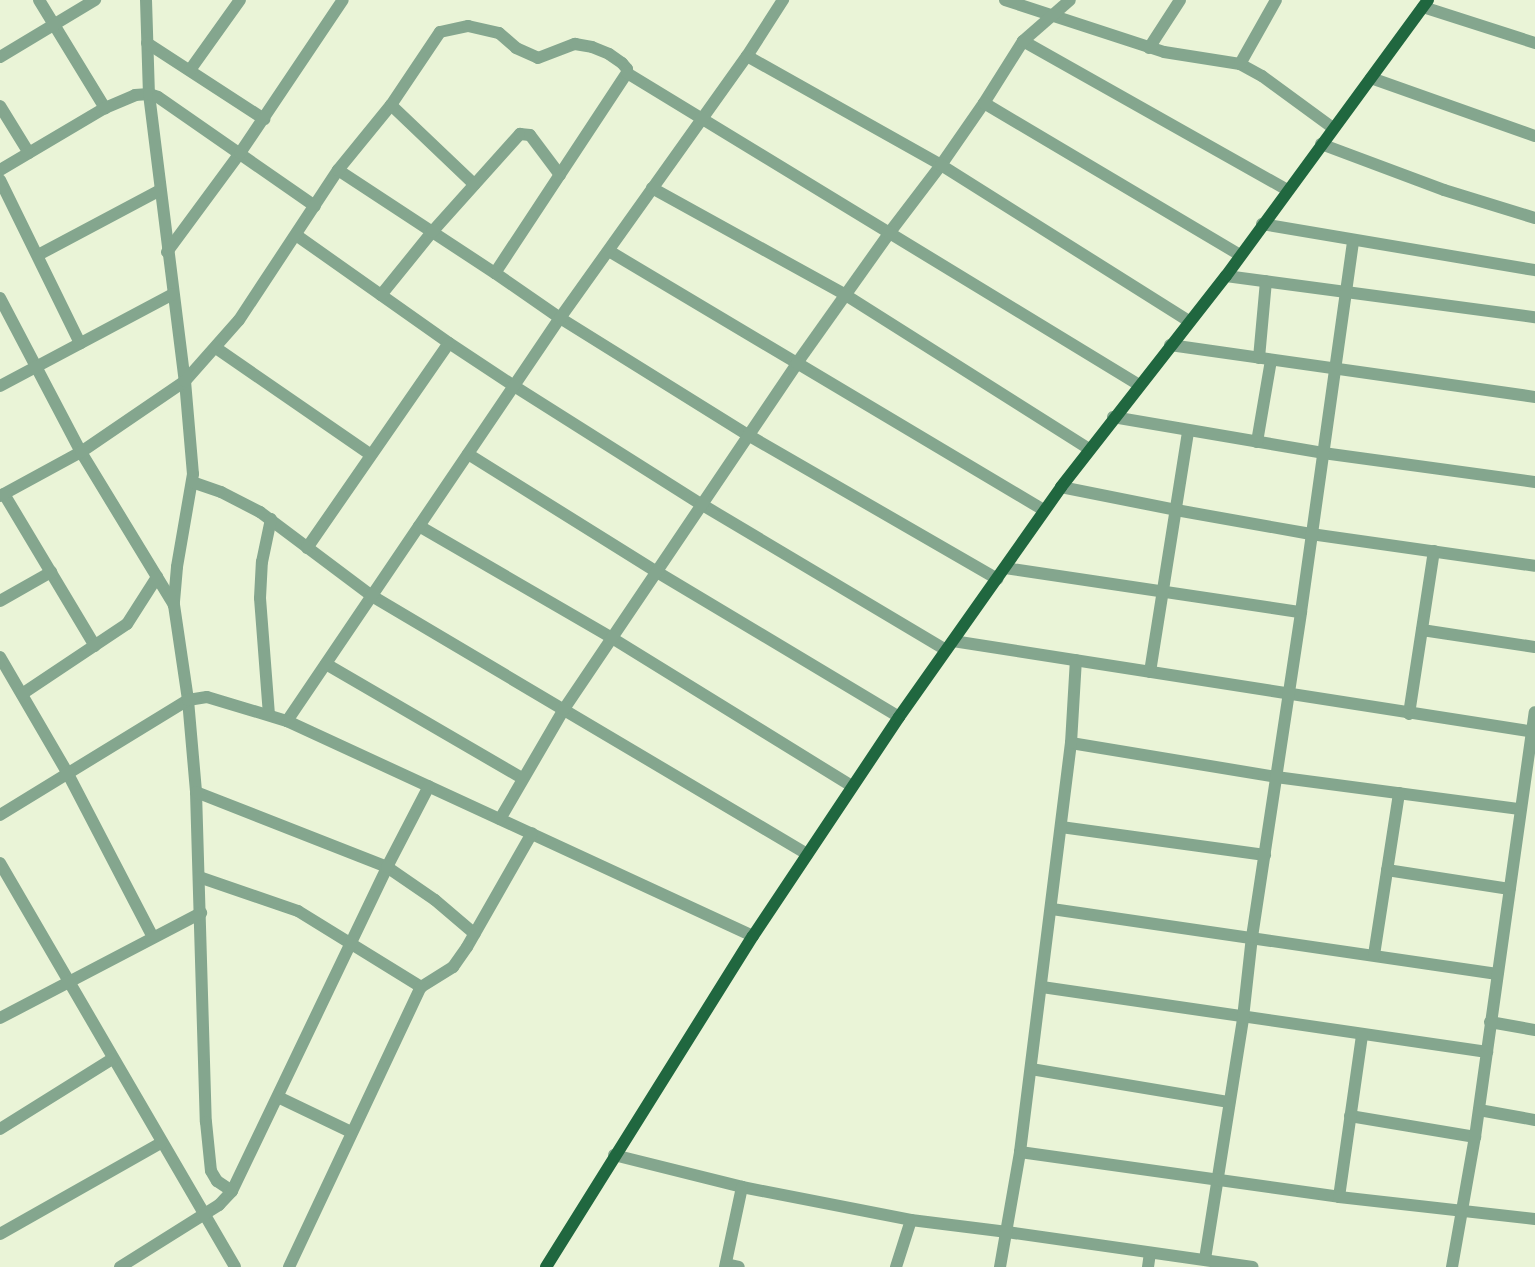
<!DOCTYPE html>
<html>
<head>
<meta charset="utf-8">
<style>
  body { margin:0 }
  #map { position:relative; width:1535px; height:1267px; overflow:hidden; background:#eaf4d7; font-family:"Playfair Display",serif }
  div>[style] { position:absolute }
  .minor>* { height:12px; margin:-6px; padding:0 6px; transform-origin:6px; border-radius:6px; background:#84a68e }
  .major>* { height:12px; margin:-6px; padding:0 6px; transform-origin:6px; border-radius:6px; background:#20673f }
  span { translate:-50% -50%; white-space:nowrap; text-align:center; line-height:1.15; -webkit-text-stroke:4px #fff; paint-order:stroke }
</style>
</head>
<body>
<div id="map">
  <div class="minor">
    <div style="left:39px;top:0;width:127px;rotate:58.6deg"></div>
    <div style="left:146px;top:0;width:94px;rotate:88.2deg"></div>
    <div style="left:149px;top:94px;width:289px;rotate:82.9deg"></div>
    <div style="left:185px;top:381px;width:93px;rotate:85.1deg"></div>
    <div style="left:193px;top:474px;width:94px;rotate:99.8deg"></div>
    <div style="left:177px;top:567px;width:38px;rotate:95deg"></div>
    <div style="left:174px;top:605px;width:96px;rotate:81.6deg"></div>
    <div style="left:188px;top:700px;width:92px;rotate:85deg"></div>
    <div style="left:196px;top:792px;width:330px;rotate:88.3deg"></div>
    <div style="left:206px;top:1122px;width:49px;rotate:84.2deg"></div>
    <div style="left:211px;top:1171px;width:12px;rotate:59deg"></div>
    <div style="left:217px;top:1181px;width:18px;rotate:34deg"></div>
    <div style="left:1005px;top:0;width:167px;rotate:18.1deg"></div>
    <div style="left:1164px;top:52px;width:77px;rotate:9deg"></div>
    <div style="left:1240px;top:64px;width:25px;rotate:29deg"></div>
    <div style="left:1262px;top:76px;width:88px;rotate:36.2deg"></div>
    <div style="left:1423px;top:7px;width:118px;rotate:17.8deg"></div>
    <div style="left:1023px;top:41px;width:303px;rotate:29.4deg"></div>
    <div style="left:147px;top:43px;width:140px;rotate:33deg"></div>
    <div style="left:1149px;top:48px;width:57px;rotate:-57.1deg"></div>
    <div style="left:747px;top:56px;width:67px;rotate:-57.3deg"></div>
    <div style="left:0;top:57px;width:111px;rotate:-31deg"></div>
    <div style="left:1240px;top:64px;width:73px;rotate:-60.6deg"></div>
    <div style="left:190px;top:70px;width:86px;rotate:-54.5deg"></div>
    <div style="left:1371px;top:78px;width:174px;rotate:19.5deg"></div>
    <div style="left:984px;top:103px;width:73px;rotate:-57.8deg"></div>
    <div style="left:1023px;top:41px;width:62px;rotate:-41.1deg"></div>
    <div style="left:391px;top:105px;width:115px;rotate:43.6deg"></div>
    <div style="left:0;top:106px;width:55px;rotate:58.3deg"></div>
    <div style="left:1321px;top:144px;width:131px;rotate:20.5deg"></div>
    <div style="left:1444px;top:190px;width:95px;rotate:17.1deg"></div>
    <div style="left:0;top:170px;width:122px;rotate:-30.6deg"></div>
    <div style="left:105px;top:108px;width:33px;rotate:-23deg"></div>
    <div style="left:135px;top:95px;width:14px;rotate:-4deg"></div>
    <div style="left:149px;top:94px;width:9px;rotate:18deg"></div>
    <div style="left:158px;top:97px;width:191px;rotate:34.8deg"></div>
    <div style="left:338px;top:170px;width:188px;rotate:33.3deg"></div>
    <div style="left:495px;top:273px;width:79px;rotate:34.7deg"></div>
    <div style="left:560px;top:318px;width:221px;rotate:31.9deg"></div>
    <div style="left:748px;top:435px;width:288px;rotate:30deg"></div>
    <div style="left:0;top:180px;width:182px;rotate:63.9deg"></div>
    <div style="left:652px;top:188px;width:219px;rotate:28.9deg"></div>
    <div style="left:844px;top:294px;width:290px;rotate:32.3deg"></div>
    <div style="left:1262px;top:224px;width:277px;rotate:9.6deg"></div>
    <div style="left:296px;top:235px;width:187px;rotate:35.2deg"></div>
    <div style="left:449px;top:343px;width:78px;rotate:33.5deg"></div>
    <div style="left:514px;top:386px;width:221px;rotate:32.3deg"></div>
    <div style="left:701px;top:504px;width:285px;rotate:30.8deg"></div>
    <div style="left:609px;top:251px;width:219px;rotate:30.8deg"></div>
    <div style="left:797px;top:363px;width:161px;rotate:-54.6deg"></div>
    <div style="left:890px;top:232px;width:84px;rotate:-52.7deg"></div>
    <div style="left:941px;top:165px;width:75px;rotate:-55.3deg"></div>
    <div style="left:984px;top:103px;width:298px;rotate:30.7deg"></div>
    <div style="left:167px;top:252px;width:123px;rotate:-53.6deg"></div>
    <div style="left:240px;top:153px;width:184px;rotate:-56.1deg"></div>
    <div style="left:38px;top:255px;width:138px;rotate:-28deg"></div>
    <div style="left:495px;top:273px;width:240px;rotate:-56.6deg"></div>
    <div style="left:1226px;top:276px;width:312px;rotate:7.6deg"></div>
    <div style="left:381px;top:295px;width:81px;rotate:-51deg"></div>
    <div style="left:432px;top:232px;width:132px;rotate:-48.1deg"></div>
    <div style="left:520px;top:134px;width:10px;rotate:6deg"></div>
    <div style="left:530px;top:135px;width:50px;rotate:53.1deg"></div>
    <div style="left:0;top:298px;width:174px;rotate:62.3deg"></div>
    <div style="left:81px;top:452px;width:179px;rotate:58.7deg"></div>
    <div style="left:1170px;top:345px;width:369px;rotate:8.1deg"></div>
    <div style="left:216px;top:348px;width:188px;rotate:34.6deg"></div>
    <div style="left:1259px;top:358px;width:77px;rotate:-84.8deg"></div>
    <div style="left:0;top:386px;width:196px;rotate:-28deg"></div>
    <div style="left:1113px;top:417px;width:213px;rotate:9.7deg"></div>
    <div style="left:1323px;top:453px;width:214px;rotate:7.8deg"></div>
    <div style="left:1257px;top:442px;width:83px;rotate:-80.3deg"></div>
    <div style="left:468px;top:454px;width:223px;rotate:32deg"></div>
    <div style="left:657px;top:572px;width:282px;rotate:30.9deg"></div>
    <div style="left:192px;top:482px;width:31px;rotate:19deg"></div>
    <div style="left:221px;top:492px;width:44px;rotate:27.1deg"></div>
    <div style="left:260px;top:512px;width:140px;rotate:36.9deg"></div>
    <div style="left:372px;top:596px;width:506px;rotate:30.67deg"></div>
    <div style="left:1061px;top:487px;width:117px;rotate:11.3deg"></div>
    <div style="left:1176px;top:510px;width:137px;rotate:10.1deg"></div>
    <div style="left:1311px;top:534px;width:226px;rotate:8.1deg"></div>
    <div style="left:4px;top:494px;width:177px;rotate:59.1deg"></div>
    <div style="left:0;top:496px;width:92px;rotate:-28.5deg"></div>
    <div style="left:81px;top:452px;width:126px;rotate:-34.3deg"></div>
    <div style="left:185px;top:381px;width:81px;rotate:-48.5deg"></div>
    <div style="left:239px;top:320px;width:180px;rotate:-56.6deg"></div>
    <div style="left:338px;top:170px;width:84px;rotate:-50.8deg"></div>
    <div style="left:391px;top:105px;width:88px;rotate:-56.1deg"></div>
    <div style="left:440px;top:32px;width:29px;rotate:-12deg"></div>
    <div style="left:468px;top:26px;width:32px;rotate:13deg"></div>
    <div style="left:499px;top:33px;width:23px;rotate:41deg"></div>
    <div style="left:516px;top:48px;width:24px;rotate:24deg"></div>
    <div style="left:538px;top:58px;width:40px;rotate:-21deg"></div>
    <div style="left:575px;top:44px;width:17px;rotate:10deg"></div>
    <div style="left:592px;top:47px;width:18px;rotate:22deg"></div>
    <div style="left:609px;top:54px;width:16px;rotate:35deg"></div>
    <div style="left:622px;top:63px;width:8px;rotate:50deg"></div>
    <div style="left:627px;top:69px;width:4px;rotate:90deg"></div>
    <div style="left:627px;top:73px;width:600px;rotate:31.36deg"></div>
    <div style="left:419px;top:526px;width:223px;rotate:30.1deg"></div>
    <div style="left:612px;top:638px;width:282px;rotate:31.7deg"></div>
    <div style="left:307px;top:548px;width:249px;rotate:-55.3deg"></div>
    <div style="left:1005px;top:568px;width:299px;rotate:8.5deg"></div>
    <div style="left:0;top:601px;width:59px;rotate:-29.6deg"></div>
    <div style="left:1422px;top:630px;width:114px;rotate:8.6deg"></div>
    <div style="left:953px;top:641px;width:589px;rotate:8.89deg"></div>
    <div style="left:0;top:657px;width:135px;rotate:59.8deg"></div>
    <div style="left:68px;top:774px;width:184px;rotate:62.5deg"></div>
    <div style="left:326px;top:664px;width:227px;rotate:30.2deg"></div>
    <div style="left:1150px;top:672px;width:244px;rotate:-81deg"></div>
    <div style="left:22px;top:694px;width:126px;rotate:-33.7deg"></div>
    <div style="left:127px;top:624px;width:56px;rotate:-57.4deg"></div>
    <div style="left:1409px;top:714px;width:165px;rotate:-81.3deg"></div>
    <div style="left:269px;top:715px;width:117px;rotate:-94.4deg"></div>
    <div style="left:260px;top:598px;width:36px;rotate:-87deg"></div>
    <div style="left:262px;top:562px;width:44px;rotate:-78.2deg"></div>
    <div style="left:287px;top:721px;width:487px;rotate:-55.9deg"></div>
    <div style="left:560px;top:318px;width:322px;rotate:-54.5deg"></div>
    <div style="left:747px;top:56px;width:223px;rotate:29.3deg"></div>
    <div style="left:941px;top:165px;width:293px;rotate:32.2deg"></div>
    <div style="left:1071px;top:743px;width:208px;rotate:9.4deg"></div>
    <div style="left:1276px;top:777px;width:246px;rotate:7.5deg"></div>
    <div style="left:196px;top:792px;width:205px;rotate:21.4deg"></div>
    <div style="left:387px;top:867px;width:58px;rotate:34.5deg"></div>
    <div style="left:435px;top:900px;width:52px;rotate:40.4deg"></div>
    <div style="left:0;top:815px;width:220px;rotate:-31.5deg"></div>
    <div style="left:188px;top:700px;width:19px;rotate:-9deg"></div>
    <div style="left:207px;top:697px;width:84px;rotate:16.7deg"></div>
    <div style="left:287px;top:721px;width:513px;rotate:24.77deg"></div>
    <div style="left:500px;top:819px;width:127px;rotate:-59.8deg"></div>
    <div style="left:564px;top:709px;width:417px;rotate:-56deg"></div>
    <div style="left:797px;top:363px;width:287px;rotate:30.8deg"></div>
    <div style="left:1061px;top:827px;width:206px;rotate:7.8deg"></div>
    <div style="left:0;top:863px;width:467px;rotate:59.8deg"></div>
    <div style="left:1387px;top:870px;width:124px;rotate:8.8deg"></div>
    <div style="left:199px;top:877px;width:105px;rotate:19deg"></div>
    <div style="left:298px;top:911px;width:145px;rotate:31.7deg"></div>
    <div style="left:1052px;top:909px;width:450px;rotate:8.3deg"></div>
    <div style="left:1374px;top:955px;width:164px;rotate:-81.2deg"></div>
    <div style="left:1042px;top:987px;width:450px;rotate:8.3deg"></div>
    <div style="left:0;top:1018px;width:227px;rotate:-27.6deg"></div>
    <div style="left:1490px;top:1022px;width:46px;rotate:10.1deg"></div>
    <div style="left:1031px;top:1069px;width:201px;rotate:9.5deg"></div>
    <div style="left:278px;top:1097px;width:81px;rotate:25.6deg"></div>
    <div style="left:1479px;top:1110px;width:57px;rotate:10.1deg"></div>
    <div style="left:1350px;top:1116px;width:127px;rotate:9.5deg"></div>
    <div style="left:0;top:1129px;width:132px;rotate:-32deg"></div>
    <div style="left:1020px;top:1152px;width:412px;rotate:-82.9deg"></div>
    <div style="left:1071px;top:743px;width:83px;rotate:-86.6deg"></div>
    <div style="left:614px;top:1155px;width:132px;rotate:14deg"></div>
    <div style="left:742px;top:1187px;width:172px;rotate:11deg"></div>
    <div style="left:911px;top:1220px;width:97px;rotate:7.1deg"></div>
    <div style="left:1007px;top:1232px;width:248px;rotate:8.1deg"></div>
    <div style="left:1339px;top:1197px;width:164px;rotate:-81.9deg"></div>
    <div style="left:0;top:1234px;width:185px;rotate:-29.5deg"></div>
    <div style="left:1205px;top:1259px;width:244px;rotate:-81deg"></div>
    <div style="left:1243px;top:1018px;width:81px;rotate:-83.7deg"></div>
    <div style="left:1252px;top:937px;width:329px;rotate:-81.4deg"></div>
    <div style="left:1301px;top:612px;width:375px;rotate:-82deg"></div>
    <div style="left:726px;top:1264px;width:13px;rotate:13deg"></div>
    <div style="left:120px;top:1267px;width:117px;rotate:-32.1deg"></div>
    <div style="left:219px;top:1205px;width:19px;rotate:-47deg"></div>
    <div style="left:232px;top:1191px;width:359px;rotate:-64.4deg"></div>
    <div style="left:387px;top:867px;width:91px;rotate:-62.6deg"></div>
    <div style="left:289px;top:1267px;width:310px;rotate:-64.8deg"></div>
    <div style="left:421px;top:987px;width:38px;rotate:-32deg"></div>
    <div style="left:453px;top:967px;width:24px;rotate:-55deg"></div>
    <div style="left:467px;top:947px;width:131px;rotate:-60.3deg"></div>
    <div style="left:725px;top:1267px;width:82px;rotate:-78deg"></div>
    <div style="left:896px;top:1267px;width:49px;rotate:-72.3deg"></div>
    <div style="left:1000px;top:1267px;width:117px;rotate:-80.1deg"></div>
    <div style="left:1020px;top:1152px;width:322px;rotate:8deg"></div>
    <div style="left:1339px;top:1197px;width:197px;rotate:6.4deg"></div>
    <div style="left:1148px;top:1267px;width:14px;rotate:-82deg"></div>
    <div style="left:1452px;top:1267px;width:132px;rotate:-80deg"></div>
    <div style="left:1475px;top:1137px;width:429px;rotate:-82deg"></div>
  </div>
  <div class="major">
    <div style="left:546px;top:1267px;width:390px;rotate:-58deg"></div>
    <div style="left:753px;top:936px;width:263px;rotate:-56.3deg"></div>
    <div style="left:899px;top:717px;width:281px;rotate:-54.8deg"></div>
    <div style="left:1061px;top:487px;width:268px;rotate:-52deg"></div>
    <div style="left:1226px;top:276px;width:342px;rotate:-53.8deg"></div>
  </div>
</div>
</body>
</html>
